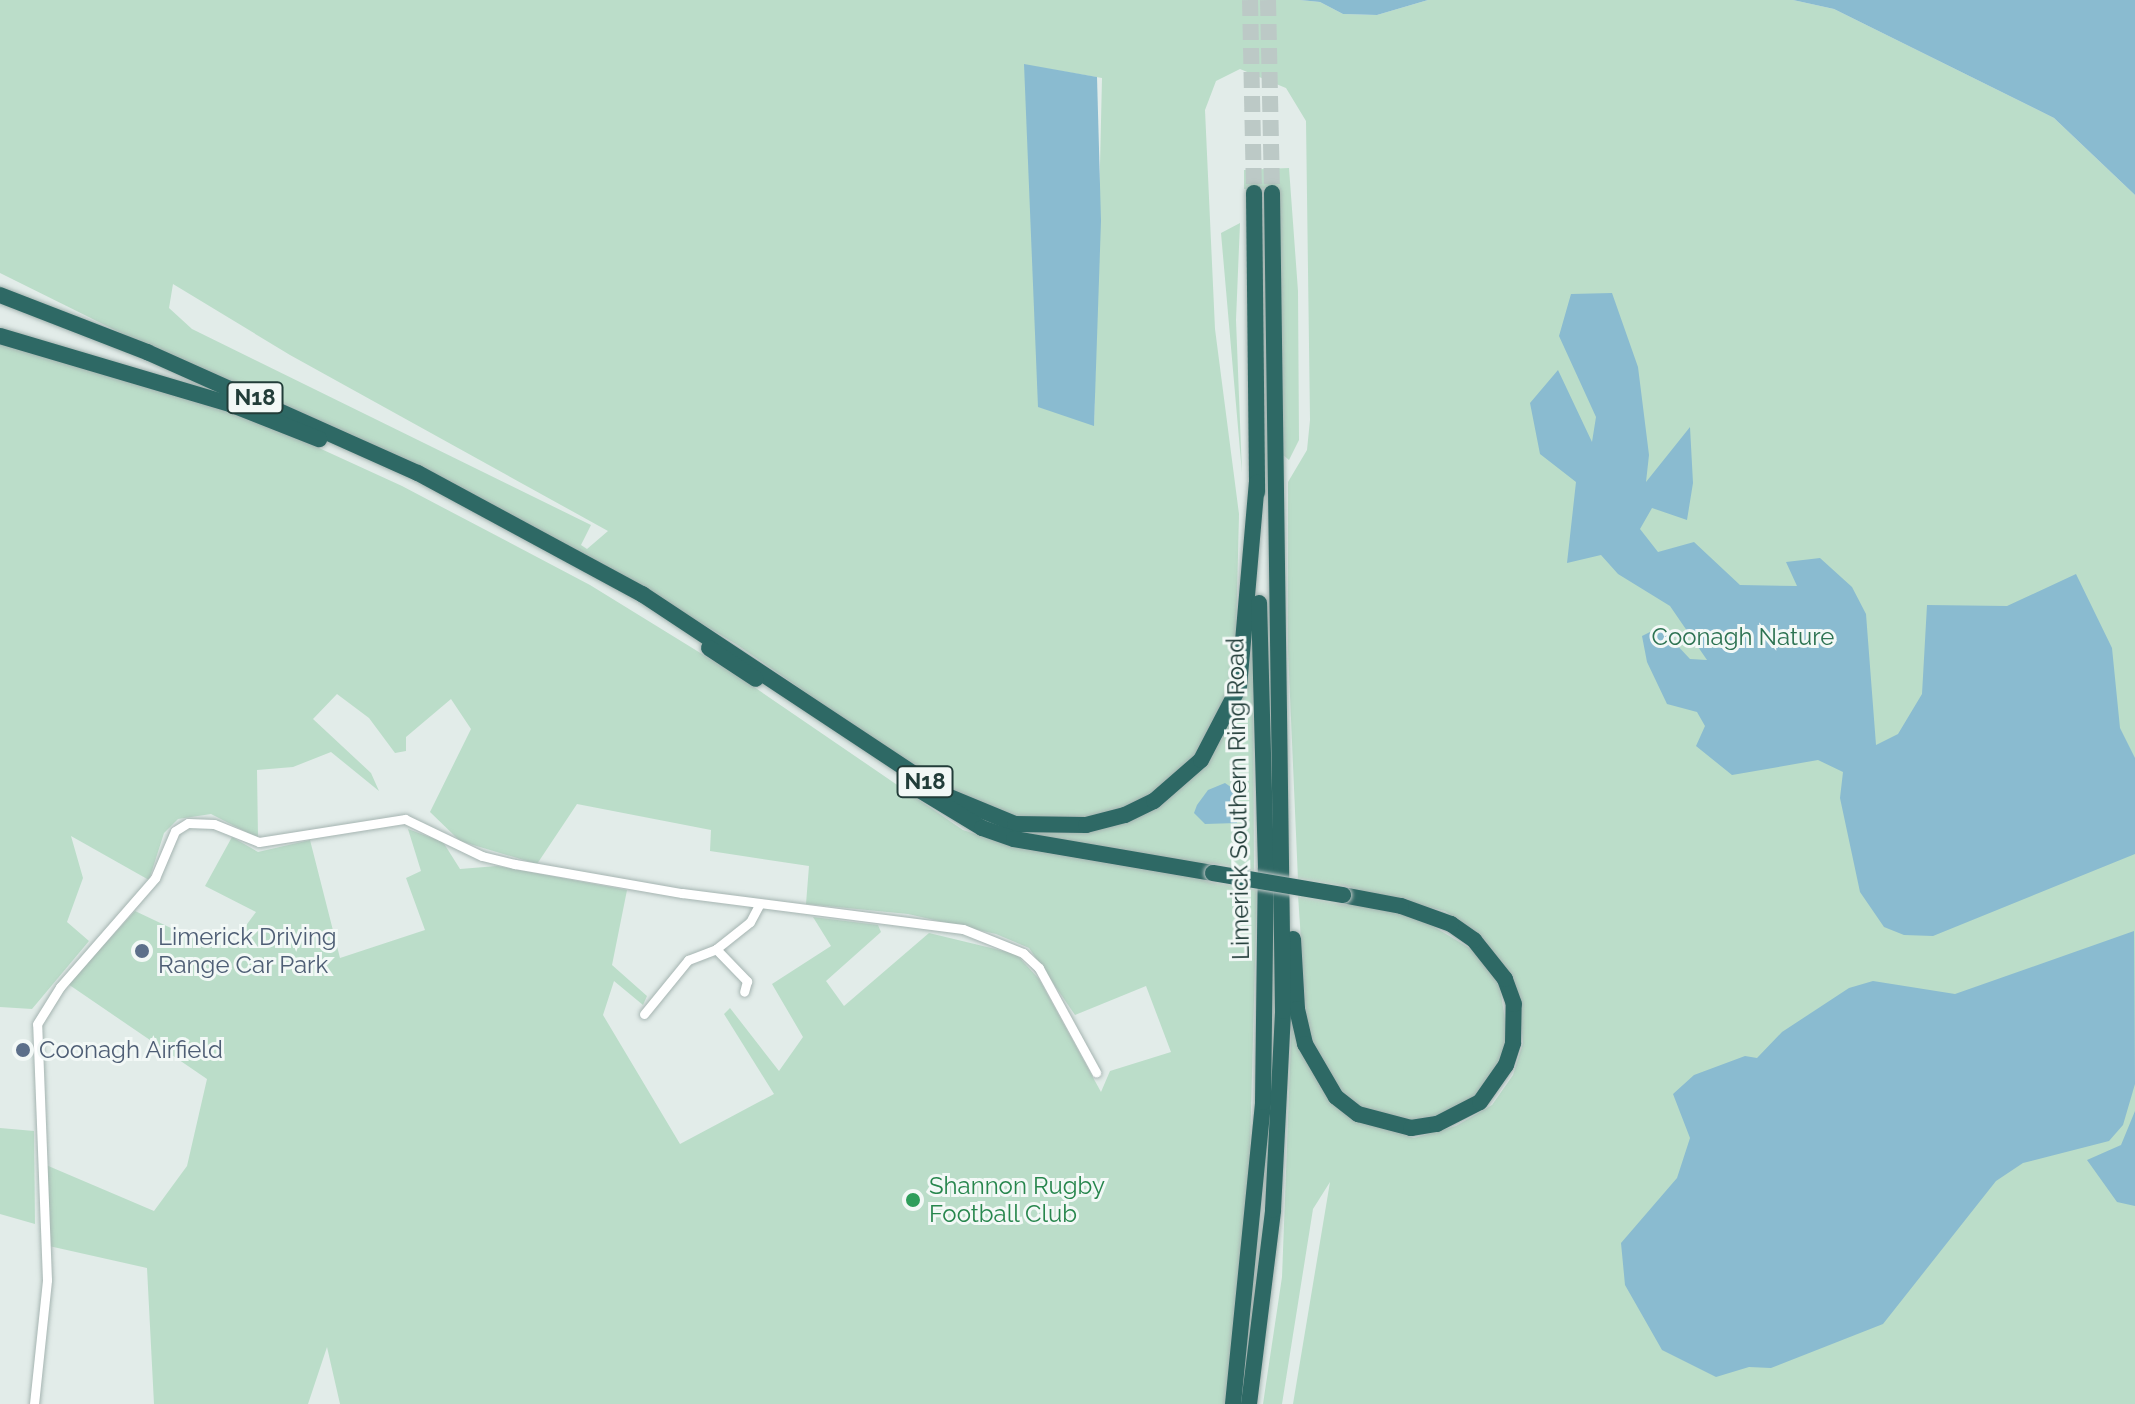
<!DOCTYPE html>
<html>
<head>
<meta charset="utf-8">
<style>
  body { margin:0 }
  #map { position:relative; width:2135px; height:1404px; overflow:hidden; background:#e2ece9; font-family:Raleway,sans-serif }
  div>[style] { position:absolute }
  .green>* { inset:0; background:#bbddc9 }
  .water>* { inset:0; background:#8abbd0 }
  .highway-tunnel>* { height:16px; margin-top:-8px; transform-origin:0; background:repeating-linear-gradient(90deg,#bcc9c6 0 16px,transparent 0 24px) }
  .roads { filter:drop-shadow(0 0 2px #a5b4b1) drop-shadow(0 0 2px #a5b4b1) }
  .street>* { height:9px; margin:-4.5px; padding:0 4.5px; transform-origin:4.5px; border-radius:4.5px; background:#fff }
  .highway>* { height:16px; margin:-8px; padding:0 8px; transform-origin:8px; border-radius:8px; background:#2e6965 }
  .bridges { filter:drop-shadow(0 0 2px #c1c9c8) drop-shadow(0 0 2px #c1c9c8) }
  .highway-bridge>* { height:16px; margin:-8px; padding:0 8px; transform-origin:8px; border-radius:8px; background:#2e6965 }
  .dots>* { width:22px; height:22px; translate:-50% -50%; box-sizing:border-box; border:4px solid #f2f8f6; border-radius:50% }
  span { translate:-50% -50%; white-space:nowrap; text-align:center; line-height:1.15; -webkit-text-stroke:6px #f2f8f6; paint-order:stroke }
  .shield-label span { padding:2px 6px; background:#f2f8f6; border:2px solid; border-radius:6px; -webkit-text-stroke-width:0 }
  .shield-label { font-size:22px; color:#223d39; font-weight:700 }
  .park-label { font-size:24px; color:#2d7352 }
  .street-label { font-size:24px; color:#223d39 }
  .service-label { font-size:24px; color:#4e5e75 }
  .left { translate:0 -50%; text-align:left }
  .leisure-label { font-size:24px; color:#27864d }
</style>
</head>
<body>
<div id="map">
  <div class="green">
    <div style="clip-path:polygon(evenodd,0 0,1300px 0,1320px 2px,1343px 14px,1377px 15px,1428px 0,1793px 0,1834px 9px,2054px 118px,2135px 195px,2135px 1404px,1293px 1404px,1330px 1182px,1313px 1209px,1282px 1404px,1263px 1404px,1282px 1277px,1292px 1014px,1306px 1056px,1365px 1123px,1414px 1138px,1456px 1126px,1492px 1105px,1513px 1075px,1523px 1043px,1519px 1000px,1486px 941px,1445px 911px,1298px 880px,1288px 650px,1288px 482px,1307px 450px,1310px 420px,1306px 121px,1286px 88px,1240px 69px,1216px 81px,1205px 110px,1215px 329px,1239px 514px,1235px 677px,1200px 751px,1155px 794px,1107px 814px,1070px 819px,1015px 816px,953px 794px,736px 644px,595px 560px,355px 436px,127px 336px,0 273px,0 0,1025px 65px,1102px 78px,1094px 425px,1025px 65px,0 0,173px 284px,290px 355px,608px 531px,587px 549px,581px 545px,591px 525px,192px 329px,169px 308px,173px 284px)"></div>
    <div style="clip-path:polygon(1289px 168px,1298px 291px,1299px 440px,1289px 460px,1283px 455px,1277px 188px,1244px 189px,1244px 170px)"></div>
    <div style="clip-path:polygon(1240px 223px,1236px 320px,1242px 473px,1221px 233px)"></div>
    <div style="clip-path:polygon(0 340px,225px 405px,402px 486px,590px 585px,741px 678px,963px 830px,1018px 848px,1257px 889px,1249px 1186px,1228px 1404px,340px 1404px,327px 1347px,308px 1404px,154px 1404px,147px 1268px,49px 1246px,46px 1165px,154px 1211px,187px 1166px,207px 1079px,68px 984px,135px 911px,211px 947px,233px 943px,256px 912px,205px 886px,232px 837px,258px 852px,310px 840px,340px 958px,425px 930px,406px 878px,421px 871px,408px 829px,443px 842px,460px 869px,497px 866px,627px 890px,612px 965px,647px 996px,643px 1005px,614px 981px,603px 1015px,680px 1144px,774px 1094px,724px 1014px,730px 1008px,779px 1071px,803px 1037px,772px 984px,831px 946px,813px 917px,878px 925px,881px 932px,826px 981px,844px 1006px,929px 933px,1016px 954px,1039px 979px,1101px 1092px,1110px 1071px,1171px 1052px,1146px 986px,1075px 1015px,1029px 948px,996px 934px,908px 914px,806px 904px,809px 866px,710px 851px,711px 830px,577px 804px,537px 864px,460px 841px,430px 812px,471px 729px,451px 699px,406px 737px,406px 751px,395px 753px,369px 718px,337px 694px,313px 719px,371px 773px,379px 791px,331px 752px,293px 767px,257px 770px,258px 838px,211px 814px,178px 819px,164px 833px,149px 880px,71px 836px,83px 878px,67px 922px,89px 941px,32px 1009px,0 1007px)"></div>
    <div style="clip-path:polygon(1253px 648px,1254px 873px,998px 830px,962px 809px,1019px 829px,1066px 833px,1115px 823px,1195px 773px,1221px 740px,1241px 698px)"></div>
    <div style="clip-path:polygon(1298px 895px,1399px 913px,1431px 925px,1471px 949px,1498px 976px,1508px 1038px,1500px 1068px,1483px 1094px,1438px 1118px,1397px 1124px,1362px 1111px,1329px 1079px,1307px 1030px)"></div>
    <div style="clip-path:polygon(0 1128px,34px 1131px,35px 1224px,0 1214px)"></div>
  </div>
  <div class="water">
    <div style="clip-path:polygon(1300px 0,1428px 0,1377px 15px,1343px 14px,1320px 2px)"></div>
    <div style="clip-path:polygon(1793px 0,2135px 0,2135px 195px,2054px 118px,1834px 9px)"></div>
    <div style="clip-path:polygon(1024px 64px,1097px 77px,1101px 221px,1094px 426px,1038px 407px)"></div>
    <div style="clip-path:polygon(1612px 293px,1638px 367px,1649px 455px,1646px 482px,1690px 427px,1693px 483px,1687px 520px,1652px 508px,1640px 529px,1658px 552px,1694px 542px,1740px 585px,1797px 586px,1786px 562px,1820px 558px,1852px 587px,1866px 614px,1876px 745px,1898px 734px,1922px 694px,1927px 605px,2007px 606px,2076px 574px,2112px 648px,2120px 728px,2135px 758px,2135px 854px,1933px 936px,1904px 935px,1884px 927px,1860px 892px,1840px 798px,1843px 772px,1818px 760px,1732px 775px,1696px 746px,1705px 726px,1697px 712px,1667px 704px,1647px 662px,1642px 636px,1660px 627px,1690px 659px,1707px 660px,1670px 606px,1618px 574px,1601px 555px,1567px 563px,1576px 482px,1540px 454px,1530px 403px,1558px 370px,1592px 442px,1596px 417px,1559px 336px,1571px 294px)"></div>
    <div style="clip-path:polygon(1225px 783px,1238px 792px,1237px 823px,1205px 824px,1194px 813px,1197px 805px,1208px 790px)"></div>
    <div style="clip-path:polygon(2134px 931px,2135px 1084px,2123px 1125px,2109px 1141px,2023px 1163px,1996px 1181px,1883px 1324px,1771px 1368px,1749px 1367px,1716px 1377px,1662px 1350px,1625px 1285px,1621px 1243px,1677px 1178px,1690px 1138px,1673px 1094px,1694px 1075px,1745px 1056px,1757px 1058px,1782px 1032px,1849px 988px,1873px 981px,1955px 994px)"></div>
    <div style="clip-path:polygon(2135px 1111px,2135px 1206px,2117px 1202px,2087px 1160px,2121px 1145px)"></div>
  </div>
  <div class="highway-tunnel">
    <div style="left:1250px;top:0;width:193px;rotate:88.8deg"></div>
    <div style="left:1268px;top:0;width:193px;rotate:88.8deg"></div>
  </div>
  <div class="roads">
    <div class="street">
      <div style="left:716px;top:949px;width:45px;rotate:45.9deg"></div>
      <div style="left:747px;top:981px;width:11px;rotate:105deg"></div>
      <div style="left:644px;top:1014px;width:70px;rotate:-50.8deg"></div>
      <div style="left:688px;top:960px;width:30px;rotate:-21deg"></div>
      <div style="left:716px;top:949px;width:43px;rotate:-38.5deg"></div>
      <div style="left:750px;top:922px;width:21px;rotate:-62deg"></div>
      <div style="left:34px;top:1404px;width:125px;rotate:-84deg"></div>
      <div style="left:47px;top:1280px;width:256px;rotate:-92.2deg"></div>
      <div style="left:37px;top:1024px;width:44px;rotate:-58.1deg"></div>
      <div style="left:60px;top:987px;width:145px;rotate:-48.9deg"></div>
      <div style="left:155px;top:878px;width:51px;rotate:-66.9deg"></div>
      <div style="left:175px;top:831px;width:15px;rotate:-32deg"></div>
      <div style="left:188px;top:823px;width:26px;rotate:2deg"></div>
      <div style="left:214px;top:824px;width:48px;rotate:21.8deg"></div>
      <div style="left:259px;top:842px;width:148px;rotate:-9deg"></div>
      <div style="left:405px;top:819px;width:85px;rotate:25.7deg"></div>
      <div style="left:482px;top:856px;width:34px;rotate:14deg"></div>
      <div style="left:515px;top:864px;width:169px;rotate:9.9deg"></div>
      <div style="left:682px;top:893px;width:283px;rotate:7.3deg"></div>
      <div style="left:963px;top:929px;width:65px;rotate:21.8deg"></div>
      <div style="left:1023px;top:953px;width:22px;rotate:43deg"></div>
      <div style="left:1039px;top:968px;width:119px;rotate:61.3deg"></div>
    </div>
    <div class="highway">
      <div style="left:1254px;top:193px;width:299px;rotate:89.4deg"></div>
      <div style="left:0;top:295px;width:158px;rotate:21.2deg"></div>
      <div style="left:147px;top:352px;width:297px;rotate:24.1deg"></div>
      <div style="left:418px;top:473px;width:255px;rotate:28.4deg"></div>
      <div style="left:642px;top:594px;width:366px;rotate:33.5deg"></div>
      <div style="left:947px;top:796px;width:74px;rotate:22.4deg"></div>
      <div style="left:1015px;top:824px;width:71px;rotate:0.8deg"></div>
      <div style="left:1086px;top:825px;width:40px;rotate:-14.4deg"></div>
      <div style="left:1125px;top:815px;width:32px;rotate:-26deg"></div>
      <div style="left:1154px;top:801px;width:62px;rotate:-41.1deg"></div>
      <div style="left:1201px;top:760px;width:82px;rotate:-62.5deg"></div>
      <div style="left:1239px;top:687px;width:205px;rotate:-85deg"></div>
      <div style="left:0;top:336px;width:240px;rotate:16.5deg"></div>
      <div style="left:230px;top:404px;width:96px;rotate:21.5deg"></div>
      <div style="left:709px;top:648px;width:56px;rotate:33.4deg"></div>
      <div style="left:911px;top:785px;width:83px;rotate:31.2deg"></div>
      <div style="left:982px;top:828px;width:34px;rotate:19deg"></div>
      <div style="left:1014px;top:839px;width:202px;rotate:9.7deg"></div>
      <div style="left:1293px;top:939px;width:70px;rotate:86.7deg"></div>
      <div style="left:1297px;top:1009px;width:36px;rotate:77deg"></div>
      <div style="left:1305px;top:1044px;width:61px;rotate:59.7deg"></div>
      <div style="left:1336px;top:1097px;width:28px;rotate:38deg"></div>
      <div style="left:1358px;top:1114px;width:55px;rotate:14.8deg"></div>
      <div style="left:1411px;top:1128px;width:26px;rotate:-9deg"></div>
      <div style="left:1437px;top:1124px;width:48px;rotate:-27.1deg"></div>
      <div style="left:1480px;top:1102px;width:45px;rotate:-54.9deg"></div>
      <div style="left:1506px;top:1065px;width:23px;rotate:-72deg"></div>
      <div style="left:1513px;top:1043px;width:39px;rotate:-89deg"></div>
      <div style="left:1514px;top:1004px;width:27px;rotate:-110deg"></div>
      <div style="left:1505px;top:979px;width:50px;rotate:-128.5deg"></div>
      <div style="left:1474px;top:940px;width:28px;rotate:-145deg"></div>
      <div style="left:1451px;top:924px;width:53px;rotate:-160.2deg"></div>
      <div style="left:1401px;top:906px;width:59px;rotate:-169.3deg"></div>
      <div style="left:1233px;top:1404px;width:303px;rotate:-84.3deg"></div>
      <div style="left:1263px;top:1102px;width:234px;rotate:-89.3deg"></div>
      <div style="left:1266px;top:868px;width:265px;rotate:-91.5deg"></div>
      <div style="left:1249px;top:1404px;width:195px;rotate:-82.9deg"></div>
      <div style="left:1273px;top:1210px;width:199px;rotate:-87.1deg"></div>
      <div style="left:1283px;top:1011px;width:818px;rotate:-90.77deg"></div>
    </div>
  </div>
  <div class="bridges">
    <div class="highway-bridge">
      <div style="left:1213px;top:873px;width:132px;rotate:9.6deg"></div>
    </div>
  </div>
  <div class="dots">
    <div style="left:142px;top:951px;background:#5c6f8a"></div>
    <div style="left:23px;top:1050px;background:#5c6f8a"></div>
    <div style="left:913px;top:1200px;background:#2e9e5b"></div>
  </div>
  <div class="shield-label">
    <span style="left:255px;top:398px">N18</span>
    <span style="left:925px;top:782px">N18</span>
  </div>
  <div class="park-label">
    <span style="left:1743px;top:637px">Coonagh Nature</span>
  </div>
  <div class="street-label">
    <span style="left:1238px;top:799px;rotate:-91deg">Limerick Southern Ring Road</span>
  </div>
  <div class="service-label">
    <span class="left" style="left:158px;top:951px">Limerick Driving<br>Range Car Park</span>
    <span class="left" style="left:39px;top:1050px">Coonagh Airfield</span>
  </div>
  <div class="leisure-label">
    <span class="left" style="left:929px;top:1200px">Shannon Rugby<br>Football Club</span>
  </div>
</div>
</body>
</html>
